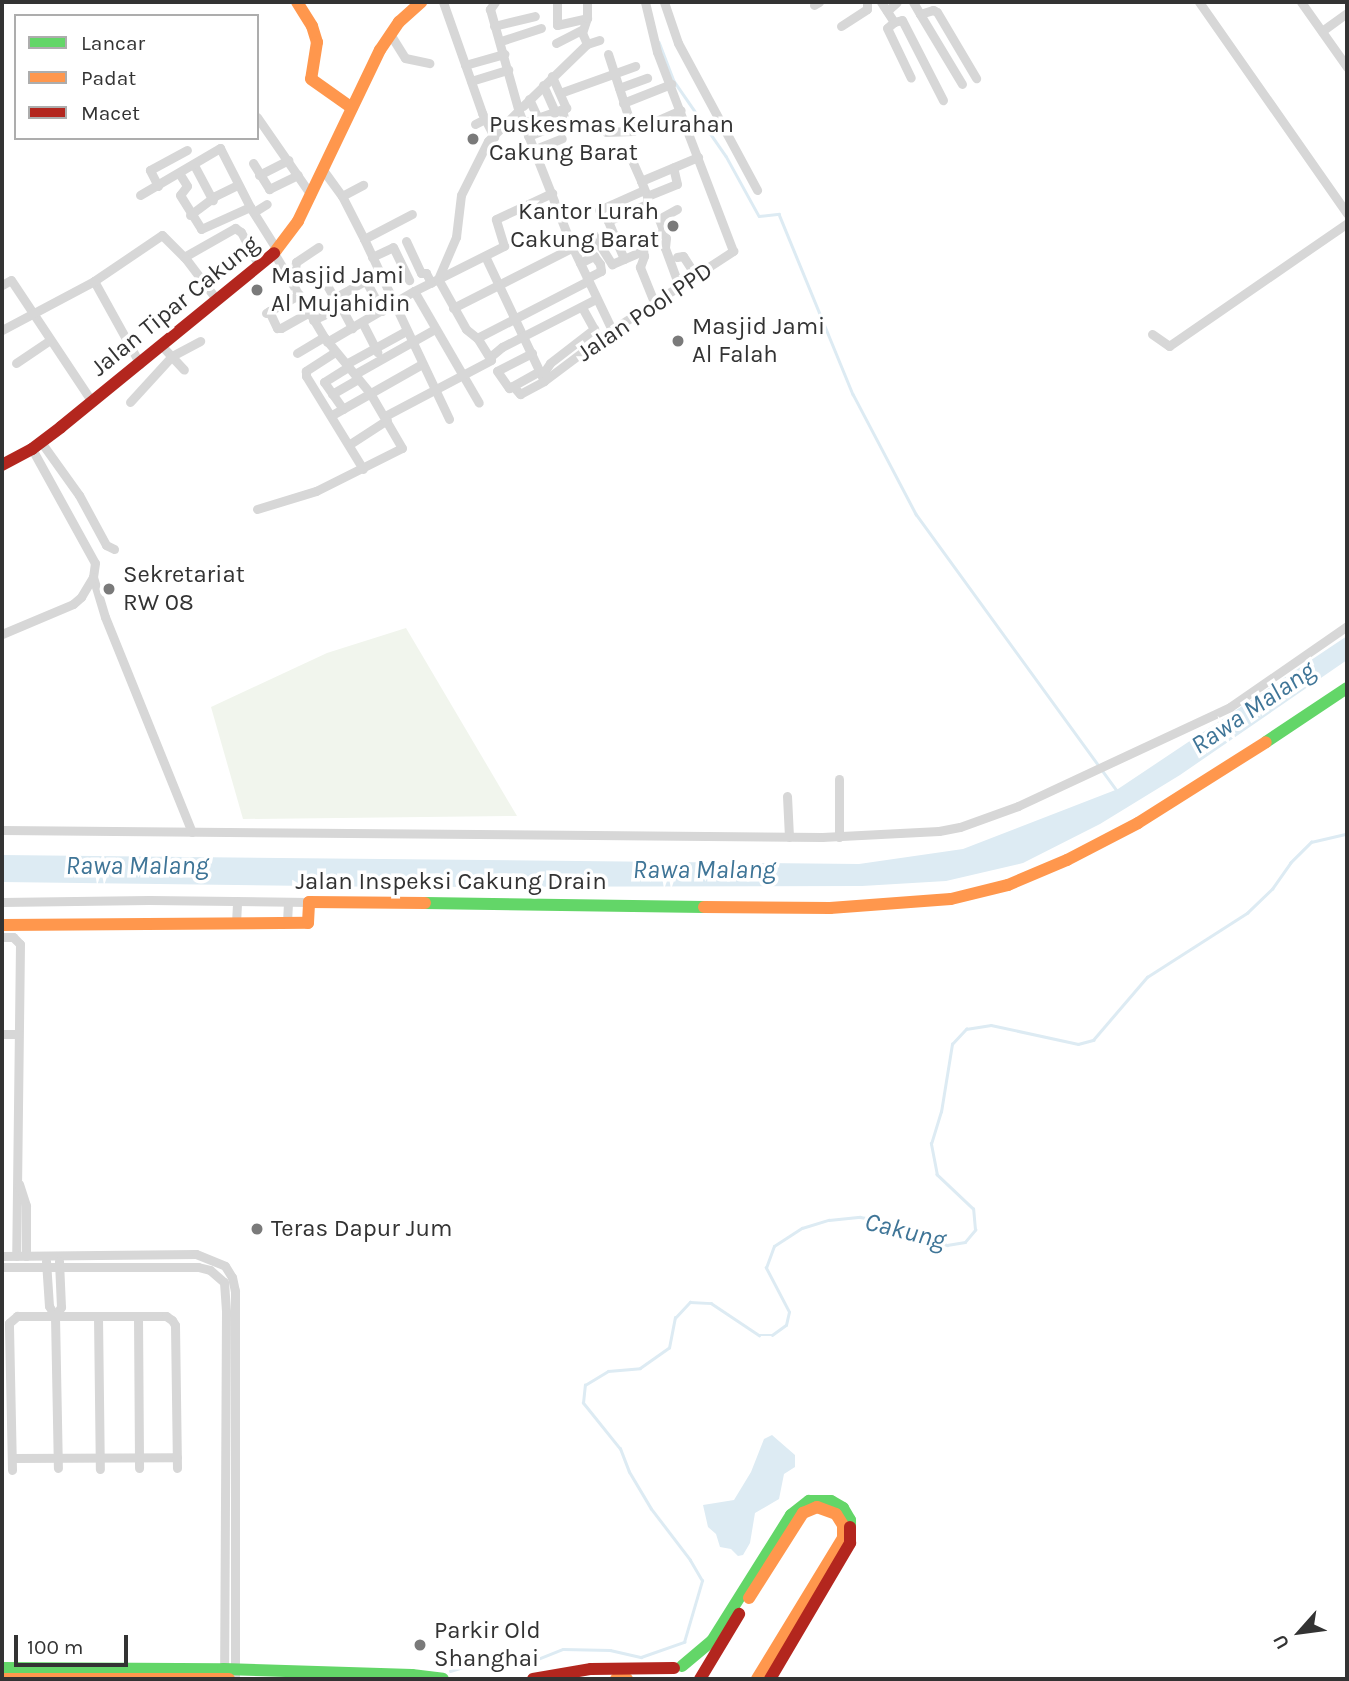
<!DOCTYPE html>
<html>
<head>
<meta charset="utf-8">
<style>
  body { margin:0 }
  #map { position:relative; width:1349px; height:1681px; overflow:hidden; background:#fff; font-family:Karla,sans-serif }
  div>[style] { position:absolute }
  .green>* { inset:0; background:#f1f5ed }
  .water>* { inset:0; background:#ddebf3 }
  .stream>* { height:2.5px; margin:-1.25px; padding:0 1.25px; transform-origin:1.25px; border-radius:1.25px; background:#ddebf3 }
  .street>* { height:9px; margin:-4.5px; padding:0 4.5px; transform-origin:4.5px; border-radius:4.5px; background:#d7d7d7 }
  .fast>* { height:12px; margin:-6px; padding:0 6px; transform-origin:6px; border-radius:6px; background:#63d668 }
  .slow>* { height:12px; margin:-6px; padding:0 6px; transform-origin:6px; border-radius:6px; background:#ff974d }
  .jam>* { height:12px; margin:-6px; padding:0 6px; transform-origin:6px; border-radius:6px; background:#b3261e }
  .dots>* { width:19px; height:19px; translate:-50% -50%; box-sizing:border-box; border:4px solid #fff; border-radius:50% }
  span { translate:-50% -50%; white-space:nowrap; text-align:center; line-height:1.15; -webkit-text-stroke:7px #fff; paint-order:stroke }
  .poi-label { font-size:24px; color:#333 }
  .left { translate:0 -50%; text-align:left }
  .right { translate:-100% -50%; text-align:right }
  .street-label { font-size:24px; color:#333 }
  .water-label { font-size:26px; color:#3f7597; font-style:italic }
  .frame { position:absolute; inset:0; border:4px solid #333; pointer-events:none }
  .legend { position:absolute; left:14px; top:14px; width:245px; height:126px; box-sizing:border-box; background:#fff; border:2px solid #adadad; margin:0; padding:9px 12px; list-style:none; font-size:21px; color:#333 }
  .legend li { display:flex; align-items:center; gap:14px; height:35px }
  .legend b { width:35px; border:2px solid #adadad }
  .north { position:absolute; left:1265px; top:1597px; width:70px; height:70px; -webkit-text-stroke:5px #fff; paint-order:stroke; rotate:242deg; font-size:19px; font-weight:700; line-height:28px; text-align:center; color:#333 }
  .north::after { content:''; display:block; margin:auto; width:24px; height:32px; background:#333; clip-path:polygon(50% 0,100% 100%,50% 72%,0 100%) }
  .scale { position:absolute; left:14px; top:1635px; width:114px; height:32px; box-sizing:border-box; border:4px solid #333; border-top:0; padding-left:9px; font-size:21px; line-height:24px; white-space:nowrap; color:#333; -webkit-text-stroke:5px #fff; paint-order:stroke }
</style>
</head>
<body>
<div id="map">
  <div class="green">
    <div style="clip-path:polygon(406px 628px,517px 816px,243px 819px,211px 707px,327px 653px)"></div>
  </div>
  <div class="water">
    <div style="clip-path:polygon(1347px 636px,1347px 660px,1180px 775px,1100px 824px,1023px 863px,946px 881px,862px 886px,390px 887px,2px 882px,2px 855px,859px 864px,963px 849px,1118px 789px)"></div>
    <div style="clip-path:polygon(772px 1435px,795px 1455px,795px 1467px,784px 1474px,779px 1499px,755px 1513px,750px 1543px,743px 1555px,738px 1556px,731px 1549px,720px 1547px,716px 1534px,708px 1527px,703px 1505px,734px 1500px,751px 1472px,764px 1439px)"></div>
  </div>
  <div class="stream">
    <div style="left:659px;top:42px;width:42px;rotate:69deg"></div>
    <div style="left:674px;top:81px;width:91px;rotate:55.3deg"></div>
    <div style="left:726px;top:156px;width:68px;rotate:61.2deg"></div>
    <div style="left:759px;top:216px;width:20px;rotate:-6deg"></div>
    <div style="left:779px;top:214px;width:195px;rotate:67.7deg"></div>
    <div style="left:853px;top:394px;width:136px;rotate:62.3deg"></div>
    <div style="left:916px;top:514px;width:344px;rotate:54deg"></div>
    <div style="left:450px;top:1671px;width:21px;rotate:-17deg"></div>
    <div style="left:470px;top:1665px;width:48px;rotate:2.4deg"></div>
    <div style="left:518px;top:1667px;width:48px;rotate:-21.8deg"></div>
    <div style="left:563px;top:1649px;width:47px;rotate:1.2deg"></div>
    <div style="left:610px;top:1650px;width:32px;rotate:13deg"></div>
    <div style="left:641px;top:1657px;width:46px;rotate:-19.2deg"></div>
    <div style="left:684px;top:1642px;width:64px;rotate:-73.6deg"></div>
    <div style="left:702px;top:1581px;width:24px;rotate:-120deg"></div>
    <div style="left:690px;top:1560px;width:64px;rotate:-127.4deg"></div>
    <div style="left:651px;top:1509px;width:43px;rotate:-120.7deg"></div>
    <div style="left:629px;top:1472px;width:25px;rotate:-111deg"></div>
    <div style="left:620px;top:1449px;width:59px;rotate:-128.8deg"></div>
    <div style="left:583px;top:1403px;width:18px;rotate:-84deg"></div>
    <div style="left:585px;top:1385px;width:27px;rotate:-31deg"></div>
    <div style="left:608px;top:1371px;width:32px;rotate:-5deg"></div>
    <div style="left:640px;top:1368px;width:35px;rotate:-35deg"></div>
    <div style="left:669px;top:1348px;width:31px;rotate:-79deg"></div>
    <div style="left:675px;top:1318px;width:22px;rotate:-47deg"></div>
    <div style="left:690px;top:1302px;width:21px;rotate:3deg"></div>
    <div style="left:711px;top:1303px;width:58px;rotate:33.7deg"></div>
    <div style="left:759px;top:1335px;width:13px"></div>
    <div style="left:772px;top:1335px;width:17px;rotate:-36deg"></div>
    <div style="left:786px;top:1325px;width:13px;rotate:-77deg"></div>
    <div style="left:789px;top:1312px;width:50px;rotate:-117.6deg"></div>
    <div style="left:766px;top:1268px;width:23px;rotate:-70deg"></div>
    <div style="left:774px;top:1246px;width:33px;rotate:-33deg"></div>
    <div style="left:802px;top:1228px;width:28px;rotate:-17deg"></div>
    <div style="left:829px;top:1220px;width:31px;rotate:-6deg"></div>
    <div style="left:860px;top:1217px;width:32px;rotate:9deg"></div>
    <div style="left:892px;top:1222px;width:60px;rotate:22.7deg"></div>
    <div style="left:947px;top:1245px;width:18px;rotate:-9deg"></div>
    <div style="left:965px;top:1242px;width:16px;rotate:-50deg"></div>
    <div style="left:975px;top:1230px;width:21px;rotate:-95deg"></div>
    <div style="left:973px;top:1209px;width:50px;rotate:-136.6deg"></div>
    <div style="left:937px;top:1175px;width:32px;rotate:-101deg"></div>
    <div style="left:931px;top:1144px;width:34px;rotate:-73deg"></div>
    <div style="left:941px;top:1112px;width:69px;rotate:-80.8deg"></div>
    <div style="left:952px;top:1044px;width:21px;rotate:-47deg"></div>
    <div style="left:966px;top:1029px;width:25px;rotate:-9deg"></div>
    <div style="left:991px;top:1025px;width:89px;rotate:12.3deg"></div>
    <div style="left:1078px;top:1044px;width:16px;rotate:-15deg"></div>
    <div style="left:1093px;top:1040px;width:83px;rotate:-49.4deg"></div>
    <div style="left:1147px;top:977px;width:119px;rotate:-32.6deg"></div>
    <div style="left:1247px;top:913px;width:35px;rotate:-44deg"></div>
    <div style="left:1272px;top:889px;width:32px;rotate:-55deg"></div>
    <div style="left:1290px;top:863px;width:30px;rotate:-45deg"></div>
    <div style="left:1311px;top:842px;width:37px;rotate:-13deg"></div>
  </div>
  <div class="street">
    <div style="left:443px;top:2px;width:118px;rotate:70.6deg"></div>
    <div style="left:482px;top:113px;width:27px;rotate:63deg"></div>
    <div style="left:495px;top:2px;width:9px;rotate:126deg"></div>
    <div style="left:490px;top:9px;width:107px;rotate:74.3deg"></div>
    <div style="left:519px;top:112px;width:142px;rotate:68.5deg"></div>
    <div style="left:571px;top:244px;width:95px;rotate:64.5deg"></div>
    <div style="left:557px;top:2px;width:23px;rotate:90deg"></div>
    <div style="left:557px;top:25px;width:31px;rotate:-13deg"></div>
    <div style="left:664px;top:2px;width:43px;rotate:71.1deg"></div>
    <div style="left:678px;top:43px;width:167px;rotate:61.7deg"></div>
    <div style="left:881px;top:2px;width:24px;rotate:57deg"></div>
    <div style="left:894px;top:22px;width:8px;rotate:-14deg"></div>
    <div style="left:902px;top:20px;width:90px;rotate:62.9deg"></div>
    <div style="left:913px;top:2px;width:14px;rotate:60deg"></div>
    <div style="left:1199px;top:2px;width:258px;rotate:55deg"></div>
    <div style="left:1301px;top:2px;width:80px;rotate:54.7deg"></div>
    <div style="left:814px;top:5px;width:6px;rotate:-31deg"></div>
    <div style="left:887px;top:11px;width:13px;rotate:-42deg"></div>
    <div style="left:894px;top:22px;width:9px;rotate:139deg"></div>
    <div style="left:887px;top:28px;width:55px;rotate:64.4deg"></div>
    <div style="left:494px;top:26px;width:42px;rotate:-13.7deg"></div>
    <div style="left:841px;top:26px;width:31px;rotate:-33deg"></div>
    <div style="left:867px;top:9px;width:7px;rotate:-90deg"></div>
    <div style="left:1322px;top:31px;width:31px;rotate:-36deg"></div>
    <div style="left:390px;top:34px;width:28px;rotate:58deg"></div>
    <div style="left:405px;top:58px;width:25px;rotate:12deg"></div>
    <div style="left:501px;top:41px;width:42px;rotate:-18deg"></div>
    <div style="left:556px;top:43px;width:29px;rotate:-27deg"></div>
    <div style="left:587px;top:44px;width:12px;rotate:-114deg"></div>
    <div style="left:582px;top:33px;width:16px;rotate:-72deg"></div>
    <div style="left:587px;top:18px;width:16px;rotate:-90deg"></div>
    <div style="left:608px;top:54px;width:81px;rotate:72deg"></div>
    <div style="left:465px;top:65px;width:41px;rotate:-15.8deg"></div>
    <div style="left:471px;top:81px;width:39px;rotate:-17deg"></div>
    <div style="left:962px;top:84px;width:82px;rotate:-121deg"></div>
    <div style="left:920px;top:14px;width:14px;rotate:-17deg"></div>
    <div style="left:933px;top:10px;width:4px;rotate:27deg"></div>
    <div style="left:937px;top:12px;width:77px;rotate:59.4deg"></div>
    <div style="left:543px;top:85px;width:30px;rotate:66deg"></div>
    <div style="left:619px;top:88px;width:30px;rotate:-20deg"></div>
    <div style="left:560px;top:93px;width:80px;rotate:-19.8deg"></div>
    <div style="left:529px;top:99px;width:21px;rotate:65deg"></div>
    <div style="left:623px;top:103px;width:52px;rotate:-21.6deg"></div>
    <div style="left:523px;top:106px;width:89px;rotate:-44.1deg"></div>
    <div style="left:587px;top:44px;width:13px;rotate:-18deg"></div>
    <div style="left:257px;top:117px;width:95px;rotate:55.3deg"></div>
    <div style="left:523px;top:123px;width:46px;rotate:-19.2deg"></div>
    <div style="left:566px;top:108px;width:35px;rotate:-114deg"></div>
    <div style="left:475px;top:124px;width:11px;rotate:-27deg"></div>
    <div style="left:606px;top:132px;width:27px;rotate:-2deg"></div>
    <div style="left:633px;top:131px;width:52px;rotate:-23.6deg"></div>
    <div style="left:528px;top:136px;width:40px;rotate:-21deg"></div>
    <div style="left:565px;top:122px;width:13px;rotate:-103deg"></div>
    <div style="left:533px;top:150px;width:31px;rotate:-22deg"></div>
    <div style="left:630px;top:156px;width:27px;rotate:66deg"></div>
    <div style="left:641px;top:181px;width:62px;rotate:-22.8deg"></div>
    <div style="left:253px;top:163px;width:31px;rotate:58deg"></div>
    <div style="left:269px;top:189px;width:32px;rotate:-26deg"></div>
    <div style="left:194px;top:165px;width:40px;rotate:62deg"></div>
    <div style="left:323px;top:170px;width:32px;rotate:54deg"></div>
    <div style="left:342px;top:196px;width:48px;rotate:62.9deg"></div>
    <div style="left:364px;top:239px;width:199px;rotate:64.7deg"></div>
    <div style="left:179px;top:173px;width:15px;rotate:58deg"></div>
    <div style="left:187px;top:186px;width:11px;rotate:128deg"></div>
    <div style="left:180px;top:195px;width:40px;rotate:58deg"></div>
    <div style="left:201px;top:229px;width:54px;rotate:-24.2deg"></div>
    <div style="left:259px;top:175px;width:33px;rotate:-27deg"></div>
    <div style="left:641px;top:181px;width:16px;rotate:68deg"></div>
    <div style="left:647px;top:196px;width:32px;rotate:-22deg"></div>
    <div style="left:677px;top:184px;width:17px;rotate:-103deg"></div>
    <div style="left:158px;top:186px;width:18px;rotate:-117deg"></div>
    <div style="left:150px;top:170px;width:42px;rotate:-28.4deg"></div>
    <div style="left:140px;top:195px;width:93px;rotate:-30.4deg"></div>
    <div style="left:220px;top:148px;width:66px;rotate:63deg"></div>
    <div style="left:250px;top:207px;width:51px;rotate:57.9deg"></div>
    <div style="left:342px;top:196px;width:24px;rotate:-28deg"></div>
    <div style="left:677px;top:209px;width:21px;rotate:151deg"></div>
    <div style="left:659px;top:219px;width:20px;rotate:70deg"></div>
    <div style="left:666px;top:238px;width:10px;rotate:96deg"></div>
    <div style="left:665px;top:248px;width:40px;rotate:69.8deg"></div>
    <div style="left:599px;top:210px;width:49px;rotate:-24deg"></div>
    <div style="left:254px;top:212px;width:15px;rotate:-32deg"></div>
    <div style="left:190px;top:215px;width:31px;rotate:-37deg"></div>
    <div style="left:215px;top:196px;width:25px;rotate:-26deg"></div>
    <div style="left:364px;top:239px;width:54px;rotate:-27.5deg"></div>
    <div style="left:406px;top:241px;width:35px;rotate:65deg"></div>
    <div style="left:421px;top:273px;width:5px"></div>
    <div style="left:426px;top:273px;width:11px;rotate:63deg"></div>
    <div style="left:571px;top:244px;width:24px;rotate:-24deg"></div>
    <div style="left:593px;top:234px;width:36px;rotate:58deg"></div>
    <div style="left:612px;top:264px;width:34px;rotate:-23deg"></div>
    <div style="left:485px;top:256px;width:138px;rotate:64.7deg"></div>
    <div style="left:184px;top:257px;width:59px;rotate:-29.6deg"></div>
    <div style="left:235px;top:228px;width:7px;rotate:34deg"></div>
    <div style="left:241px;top:232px;width:38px;rotate:62deg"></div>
    <div style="left:372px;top:257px;width:23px;rotate:-25deg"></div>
    <div style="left:393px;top:247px;width:37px;rotate:64deg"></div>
    <div style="left:677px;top:257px;width:6px;rotate:-9deg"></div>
    <div style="left:683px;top:256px;width:24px;rotate:57deg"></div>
    <div style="left:624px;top:259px;width:41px;rotate:-112.8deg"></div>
    <div style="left:608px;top:221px;width:43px;rotate:-23.6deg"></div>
    <div style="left:647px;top:204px;width:8px;rotate:-90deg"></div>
    <div style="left:580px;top:263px;width:16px;rotate:-27deg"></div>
    <div style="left:594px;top:256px;width:10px;rotate:53deg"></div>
    <div style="left:600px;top:264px;width:7px;rotate:82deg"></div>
    <div style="left:601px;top:271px;width:16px;rotate:153deg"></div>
    <div style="left:284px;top:271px;width:11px;rotate:-10deg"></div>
    <div style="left:295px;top:269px;width:7px;rotate:-82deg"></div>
    <div style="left:296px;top:262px;width:27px;rotate:-34deg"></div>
    <div style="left:321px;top:275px;width:28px;rotate:60deg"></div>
    <div style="left:94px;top:281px;width:95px;rotate:61deg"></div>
    <div style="left:366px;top:281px;width:34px;rotate:62deg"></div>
    <div style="left:2px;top:285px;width:10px;rotate:-29deg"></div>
    <div style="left:11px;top:280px;width:146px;rotate:56.4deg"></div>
    <div style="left:414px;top:291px;width:129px;rotate:59.9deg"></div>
    <div style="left:654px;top:302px;width:38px;rotate:-112deg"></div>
    <div style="left:640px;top:267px;width:12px;rotate:-70deg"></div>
    <div style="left:644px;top:256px;width:14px;rotate:-102deg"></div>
    <div style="left:641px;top:242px;width:25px;rotate:-23deg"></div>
    <div style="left:453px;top:308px;width:135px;rotate:-26.9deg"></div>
    <div style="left:269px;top:311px;width:19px;rotate:65deg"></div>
    <div style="left:277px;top:328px;width:4px"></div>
    <div style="left:281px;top:328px;width:112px;rotate:-29.3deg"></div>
    <div style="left:266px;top:313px;width:38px;rotate:-29deg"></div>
    <div style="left:313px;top:320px;width:31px;rotate:-25deg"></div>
    <div style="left:341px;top:307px;width:24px;rotate:62deg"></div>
    <div style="left:362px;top:322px;width:34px;rotate:63deg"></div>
    <div style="left:2px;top:330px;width:104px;rotate:-28deg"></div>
    <div style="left:94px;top:281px;width:82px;rotate:-34.1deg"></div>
    <div style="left:162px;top:235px;width:34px;rotate:45deg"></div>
    <div style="left:186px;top:259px;width:51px;rotate:52.9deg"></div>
    <div style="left:1152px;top:334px;width:21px;rotate:35deg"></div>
    <div style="left:1169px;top:346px;width:216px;rotate:-34.6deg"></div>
    <div style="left:477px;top:338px;width:125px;rotate:-27.2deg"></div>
    <div style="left:327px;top:342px;width:101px;rotate:-30.4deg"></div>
    <div style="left:414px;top:291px;width:101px;rotate:-26.6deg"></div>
    <div style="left:504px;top:246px;width:28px;rotate:-107deg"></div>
    <div style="left:496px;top:219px;width:62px;rotate:-24.9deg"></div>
    <div style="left:160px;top:344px;width:35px;rotate:47deg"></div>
    <div style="left:335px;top:352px;width:35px;rotate:147deg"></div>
    <div style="left:306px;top:371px;width:5px;rotate:90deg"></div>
    <div style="left:306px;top:376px;width:109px;rotate:58.5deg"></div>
    <div style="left:297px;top:353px;width:31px;rotate:-31deg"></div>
    <div style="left:532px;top:353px;width:39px;rotate:153deg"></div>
    <div style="left:497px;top:371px;width:21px;rotate:55deg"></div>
    <div style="left:509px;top:388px;width:35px;rotate:-29deg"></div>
    <div style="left:490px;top:357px;width:16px;rotate:-40deg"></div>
    <div style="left:502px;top:347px;width:106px;rotate:-27.1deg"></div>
    <div style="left:16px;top:363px;width:40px;rotate:-34deg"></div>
    <div style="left:346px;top:364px;width:68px;rotate:-28.8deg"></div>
    <div style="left:355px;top:374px;width:92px;rotate:-29.4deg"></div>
    <div style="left:542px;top:375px;width:14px;rotate:-56deg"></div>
    <div style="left:550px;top:363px;width:56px;rotate:-37.7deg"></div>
    <div style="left:594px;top:329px;width:25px;rotate:-119deg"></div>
    <div style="left:513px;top:386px;width:11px;rotate:49deg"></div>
    <div style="left:520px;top:394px;width:27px;rotate:-28deg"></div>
    <div style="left:544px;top:381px;width:85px;rotate:-36.9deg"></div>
    <div style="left:612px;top:330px;width:145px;rotate:-33.1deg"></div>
    <div style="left:733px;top:251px;width:213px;rotate:-110.9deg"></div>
    <div style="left:657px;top:52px;width:51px;rotate:-103.5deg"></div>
    <div style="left:332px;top:394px;width:30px;rotate:-30deg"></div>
    <div style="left:130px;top:402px;width:62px;rotate:-47.6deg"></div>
    <div style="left:172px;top:356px;width:32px;rotate:-28deg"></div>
    <div style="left:343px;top:409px;width:33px;rotate:-125deg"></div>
    <div style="left:324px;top:382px;width:28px;rotate:-32deg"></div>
    <div style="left:332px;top:415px;width:103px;rotate:-29.5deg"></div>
    <div style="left:385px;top:416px;width:120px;rotate:-27.8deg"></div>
    <div style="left:491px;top:360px;width:26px;rotate:-122deg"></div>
    <div style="left:477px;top:338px;width:14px;rotate:-141deg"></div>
    <div style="left:466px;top:329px;width:57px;rotate:-119.2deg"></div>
    <div style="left:438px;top:279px;width:46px;rotate:-66.8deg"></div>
    <div style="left:456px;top:237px;width:42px;rotate:-83.2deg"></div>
    <div style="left:461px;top:195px;width:60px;rotate:-63.4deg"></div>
    <div style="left:488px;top:141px;width:44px;rotate:-45deg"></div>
    <div style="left:41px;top:442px;width:65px;rotate:54.4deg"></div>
    <div style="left:79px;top:495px;width:57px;rotate:61.6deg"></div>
    <div style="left:106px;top:545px;width:9px;rotate:27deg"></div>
    <div style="left:350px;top:444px;width:44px;rotate:-33deg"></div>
    <div style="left:32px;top:449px;width:130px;rotate:61.1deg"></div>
    <div style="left:95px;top:563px;width:14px;rotate:98deg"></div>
    <div style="left:93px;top:577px;width:42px;rotate:73.3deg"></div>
    <div style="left:105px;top:617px;width:232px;rotate:68deg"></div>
    <div style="left:257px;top:509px;width:62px;rotate:-17deg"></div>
    <div style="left:316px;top:491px;width:96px;rotate:-26.6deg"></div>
    <div style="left:402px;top:448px;width:64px;rotate:-120.2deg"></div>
    <div style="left:370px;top:393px;width:72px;rotate:-129.4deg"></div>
    <div style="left:324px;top:337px;width:98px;rotate:-120.8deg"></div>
    <div style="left:2px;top:634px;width:77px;rotate:-22.9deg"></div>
    <div style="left:73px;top:604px;width:11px;rotate:-41deg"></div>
    <div style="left:81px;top:597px;width:23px;rotate:-59deg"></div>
    <div style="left:839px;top:779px;width:58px;rotate:90deg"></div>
    <div style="left:787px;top:796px;width:41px;rotate:87.2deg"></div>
    <div style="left:2px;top:830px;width:820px;rotate:0.49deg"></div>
    <div style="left:822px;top:837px;width:117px;rotate:-2.9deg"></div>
    <div style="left:939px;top:831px;width:21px;rotate:-11deg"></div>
    <div style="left:960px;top:827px;width:62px;rotate:-19.9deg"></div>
    <div style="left:1018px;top:806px;width:234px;rotate:-25deg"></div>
    <div style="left:1230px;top:707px;width:142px;rotate:-34.7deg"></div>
    <div style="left:2px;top:902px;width:147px;rotate:-0.8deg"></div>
    <div style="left:149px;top:900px;width:160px;rotate:0.7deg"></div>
    <div style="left:287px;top:922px;width:20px;rotate:-87deg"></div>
    <div style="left:236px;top:923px;width:22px;rotate:-87deg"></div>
    <div style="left:2px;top:937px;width:11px"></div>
    <div style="left:13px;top:937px;width:10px;rotate:45deg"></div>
    <div style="left:20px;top:944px;width:312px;rotate:90.7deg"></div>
    <div style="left:2px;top:1034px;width:16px"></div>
    <div style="left:19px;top:1184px;width:23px;rotate:72deg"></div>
    <div style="left:26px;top:1206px;width:50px;rotate:90deg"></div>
    <div style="left:2px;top:1256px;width:194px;rotate:-0.6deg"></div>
    <div style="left:196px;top:1254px;width:31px;rotate:22deg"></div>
    <div style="left:225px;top:1266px;width:13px;rotate:58deg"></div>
    <div style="left:232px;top:1277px;width:14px;rotate:78deg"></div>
    <div style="left:235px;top:1291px;width:388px;rotate:90deg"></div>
    <div style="left:46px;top:1261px;width:45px;rotate:86.2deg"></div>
    <div style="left:49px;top:1306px;width:12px;rotate:59deg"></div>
    <div style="left:55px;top:1316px;width:152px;rotate:88.9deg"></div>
    <div style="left:2px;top:1267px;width:196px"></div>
    <div style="left:198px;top:1267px;width:12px;rotate:14deg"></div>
    <div style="left:210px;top:1270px;width:18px;rotate:41deg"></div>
    <div style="left:224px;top:1282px;width:30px;rotate:86deg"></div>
    <div style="left:226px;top:1312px;width:362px;rotate:90.3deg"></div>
    <div style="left:55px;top:1316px;width:11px;rotate:-56deg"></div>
    <div style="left:61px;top:1307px;width:46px;rotate:-92.5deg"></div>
    <div style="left:98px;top:1316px;width:153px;rotate:89.3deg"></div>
    <div style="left:138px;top:1316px;width:152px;rotate:89.6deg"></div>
    <div style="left:12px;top:1458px;width:165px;rotate:-0.3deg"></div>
    <div style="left:12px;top:1470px;width:147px;rotate:-91.2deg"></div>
    <div style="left:9px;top:1323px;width:11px;rotate:-41deg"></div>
    <div style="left:17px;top:1316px;width:149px"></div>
    <div style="left:166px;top:1316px;width:7px;rotate:34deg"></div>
    <div style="left:172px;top:1320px;width:6px;rotate:59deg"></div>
    <div style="left:175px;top:1325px;width:143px;rotate:89.2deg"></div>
  </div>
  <div class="fast">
    <div style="left:1266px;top:742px;width:97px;rotate:-33.7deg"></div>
    <div style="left:425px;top:903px;width:279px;rotate:0.8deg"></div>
    <div style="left:682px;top:1666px;width:39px;rotate:-40deg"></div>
    <div style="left:712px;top:1641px;width:149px;rotate:-57.9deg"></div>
    <div style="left:791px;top:1515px;width:23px;rotate:-38deg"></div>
    <div style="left:809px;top:1501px;width:22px"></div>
    <div style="left:831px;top:1501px;width:14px;rotate:30deg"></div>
    <div style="left:843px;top:1508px;width:14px;rotate:60deg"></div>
    <div style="left:850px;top:1520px;width:7px;rotate:90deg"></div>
    <div style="left:2px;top:1668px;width:221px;rotate:0.3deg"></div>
    <div style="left:223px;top:1669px;width:189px;rotate:1.8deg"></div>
    <div style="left:412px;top:1675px;width:31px;rotate:7deg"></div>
  </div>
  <div class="slow">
    <div style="left:297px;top:2px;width:28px;rotate:58deg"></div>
    <div style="left:312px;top:26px;width:17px;rotate:73deg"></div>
    <div style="left:317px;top:42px;width:37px;rotate:99deg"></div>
    <div style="left:311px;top:79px;width:50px;rotate:35.3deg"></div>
    <div style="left:274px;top:253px;width:40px;rotate:-53deg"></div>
    <div style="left:298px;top:221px;width:190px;rotate:-64.4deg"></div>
    <div style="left:380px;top:50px;width:34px;rotate:-56deg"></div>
    <div style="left:399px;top:22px;width:30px;rotate:-42deg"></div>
    <div style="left:704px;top:907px;width:126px;rotate:0.5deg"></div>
    <div style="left:830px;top:908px;width:121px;rotate:-4.3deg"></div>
    <div style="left:951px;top:899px;width:59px;rotate:-13.8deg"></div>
    <div style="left:1008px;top:885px;width:64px;rotate:-23deg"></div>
    <div style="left:1067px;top:860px;width:80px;rotate:-27.5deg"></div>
    <div style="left:1138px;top:823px;width:151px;rotate:-32.3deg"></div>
    <div style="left:2px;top:925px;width:306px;rotate:-0.4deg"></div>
    <div style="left:308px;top:923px;width:21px;rotate:-87deg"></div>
    <div style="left:309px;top:902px;width:116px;rotate:0.5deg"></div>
    <div style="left:749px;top:1598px;width:101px;rotate:-57.6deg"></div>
    <div style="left:803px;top:1513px;width:15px;rotate:-23deg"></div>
    <div style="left:817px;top:1507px;width:20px;rotate:20deg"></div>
    <div style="left:836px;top:1514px;width:13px;rotate:58deg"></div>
    <div style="left:843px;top:1525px;width:13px;rotate:90deg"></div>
    <div style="left:843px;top:1538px;width:165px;rotate:121.4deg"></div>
    <div style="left:2px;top:1679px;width:227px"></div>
    <div style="left:616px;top:1679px;width:11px"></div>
  </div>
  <div class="jam">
    <div style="left:2px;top:465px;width:34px;rotate:-28deg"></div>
    <div style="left:32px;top:449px;width:36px;rotate:-37deg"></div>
    <div style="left:61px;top:427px;width:275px;rotate:-39.2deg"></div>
    <div style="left:533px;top:1679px;width:59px;rotate:-9.8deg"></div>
    <div style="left:591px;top:1669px;width:83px;rotate:-0.7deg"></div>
    <div style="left:700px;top:1679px;width:76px;rotate:-59deg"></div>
    <div style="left:770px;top:1679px;width:158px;rotate:-59.5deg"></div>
    <div style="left:850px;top:1543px;width:16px;rotate:-90deg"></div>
  </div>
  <div class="dots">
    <div style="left:473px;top:139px;background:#7a7a7a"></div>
    <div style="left:673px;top:226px;background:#7a7a7a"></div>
    <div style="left:257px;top:290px;background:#7a7a7a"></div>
    <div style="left:678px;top:341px;background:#7a7a7a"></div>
    <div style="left:109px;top:589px;background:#7a7a7a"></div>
    <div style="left:257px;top:1229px;background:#7a7a7a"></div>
    <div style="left:420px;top:1645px;background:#7a7a7a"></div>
  </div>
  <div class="poi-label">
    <span class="left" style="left:489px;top:139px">Puskesmas Kelurahan<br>Cakung Barat</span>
    <span class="right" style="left:659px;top:226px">Kantor Lurah<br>Cakung Barat</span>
    <span class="left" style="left:271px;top:290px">Masjid Jami<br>Al Mujahidin</span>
    <span class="left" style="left:692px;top:341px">Masjid Jami<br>Al Falah</span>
    <span class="left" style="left:123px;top:589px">Sekretariat<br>RW 08</span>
    <span class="left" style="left:271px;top:1229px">Teras Dapur Jum</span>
    <span class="left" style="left:434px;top:1645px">Parkir Old<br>Shanghai</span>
  </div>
  <div class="street-label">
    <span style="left:175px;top:306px;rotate:-39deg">Jalan Tipar Cakung</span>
    <span style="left:645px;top:312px;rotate:-34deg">Jalan Pool PPD</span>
    <span style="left:451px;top:882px">Jalan Inspeksi Cakung Drain</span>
  </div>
  <div class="water-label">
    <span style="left:1253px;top:708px;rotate:-34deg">Rawa Malang</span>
    <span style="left:137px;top:866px">Rawa Malang</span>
    <span style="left:704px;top:870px">Rawa Malang</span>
    <span style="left:905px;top:1231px;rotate:14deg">Cakung</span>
  </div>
  <div class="frame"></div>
  <ul class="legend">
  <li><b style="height:9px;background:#63d668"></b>Lancar</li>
  <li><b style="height:9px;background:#ff974d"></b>Padat</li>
  <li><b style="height:9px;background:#b3261e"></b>Macet</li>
  </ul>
  <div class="north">U</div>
  <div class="scale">100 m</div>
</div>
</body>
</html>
